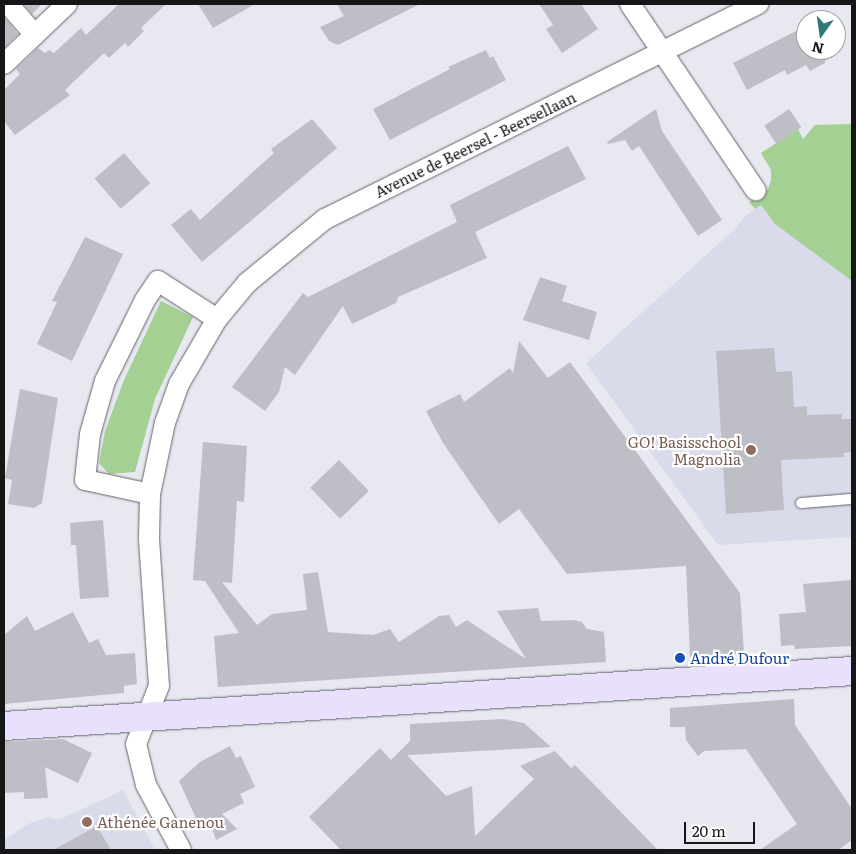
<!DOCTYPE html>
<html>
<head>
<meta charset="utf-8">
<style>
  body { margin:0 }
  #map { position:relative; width:856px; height:854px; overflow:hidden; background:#e7e8f0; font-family:Literata,serif }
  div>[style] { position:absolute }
  .built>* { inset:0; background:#dadbea }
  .green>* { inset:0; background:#a4d093 }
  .building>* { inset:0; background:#bebec6; transform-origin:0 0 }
  .roads { filter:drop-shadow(0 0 1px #64646b) drop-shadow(0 0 1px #64646b) }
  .lane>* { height:10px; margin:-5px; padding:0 5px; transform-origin:5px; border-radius:5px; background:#fff }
  .street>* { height:20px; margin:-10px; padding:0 10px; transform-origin:10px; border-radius:10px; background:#fff }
  .secondary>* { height:28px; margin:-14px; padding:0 14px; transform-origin:14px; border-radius:14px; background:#e8e0fd }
  .dots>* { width:14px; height:14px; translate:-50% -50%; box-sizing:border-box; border:2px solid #fff; border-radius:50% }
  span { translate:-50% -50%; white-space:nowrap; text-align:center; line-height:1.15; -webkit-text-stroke:4.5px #fff; paint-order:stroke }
  .street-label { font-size:15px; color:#151618 }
  .education-label { font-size:15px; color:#785e54 }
  .right { translate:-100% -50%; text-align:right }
  .left { translate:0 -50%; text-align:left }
  .transit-label { font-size:15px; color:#164399 }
  .frame { position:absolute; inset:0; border:5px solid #151618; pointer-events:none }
  .north { position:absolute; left:796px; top:10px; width:50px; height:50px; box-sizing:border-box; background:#fff; border:1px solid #a1a2a3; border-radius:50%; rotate:194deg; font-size:14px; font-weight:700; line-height:20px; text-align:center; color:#151618 }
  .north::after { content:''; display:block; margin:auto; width:18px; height:22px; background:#307978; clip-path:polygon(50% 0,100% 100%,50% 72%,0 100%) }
  .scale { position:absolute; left:684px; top:822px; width:71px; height:22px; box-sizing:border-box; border:2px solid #151618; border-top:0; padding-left:6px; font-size:15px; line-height:18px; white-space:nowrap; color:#151618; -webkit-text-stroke:4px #fff; paint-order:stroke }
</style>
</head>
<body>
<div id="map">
  <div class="built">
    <div style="clip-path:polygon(761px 205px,775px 224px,852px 281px,852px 537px,718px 545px,586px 363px,735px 229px,744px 217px)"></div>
    <div style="clip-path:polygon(123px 790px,155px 850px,4px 850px,4px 840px,28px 824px,48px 817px,59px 820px)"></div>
  </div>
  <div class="green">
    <div style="clip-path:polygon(852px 124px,852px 281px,775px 224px,761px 205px,755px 209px,749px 202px,768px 189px,771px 180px,771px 170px,761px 153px,798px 129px,803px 139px,815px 125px)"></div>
    <div style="clip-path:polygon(161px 301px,193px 317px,155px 399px,135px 472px,109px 474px,99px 463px,105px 431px,124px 380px)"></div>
  </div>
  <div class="building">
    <div style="clip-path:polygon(24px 4px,42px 4px,32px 14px)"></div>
    <div style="clip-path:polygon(119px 4px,166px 4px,141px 28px,144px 31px,128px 47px,125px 43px,109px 58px,104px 53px,65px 90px,70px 95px,15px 135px,4px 121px,4px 90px,20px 74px,16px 69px,38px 48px,45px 53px,49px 50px,54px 53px,81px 28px,86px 35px)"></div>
    <div style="clip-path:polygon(198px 4px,255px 4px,213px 28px)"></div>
    <div style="clip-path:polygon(337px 4px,420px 4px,338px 45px,329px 41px,320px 27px,344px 16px)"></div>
    <div style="clip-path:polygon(539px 4px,581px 4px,598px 29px,562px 53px,546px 29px,553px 25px)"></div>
    <div style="clip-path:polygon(4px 17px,18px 34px,4px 48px)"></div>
    <div style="clip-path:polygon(806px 26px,806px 50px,829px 50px,825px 53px,825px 63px,810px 71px,806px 65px,787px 75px,785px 70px,747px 90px,733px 63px)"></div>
    <div style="clip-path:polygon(486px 50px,490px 58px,493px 56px,506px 80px,390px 140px,373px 109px,450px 69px,448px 67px)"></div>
    <div style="clip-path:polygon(656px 109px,662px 131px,722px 220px,698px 236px,639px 146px,632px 151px,625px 140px,608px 144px,607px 142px)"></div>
    <div style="left:789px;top:109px;width:22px;height:30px;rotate:56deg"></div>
    <div style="clip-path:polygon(312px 119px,337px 148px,202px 262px,171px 225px,191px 209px,200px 220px,274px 153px,271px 149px)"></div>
    <div style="clip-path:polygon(568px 146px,586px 179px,475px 232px,487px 258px,398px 297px,396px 303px,352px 324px,343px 306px,295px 375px,285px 367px,279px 392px,265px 411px,232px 387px,303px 293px,308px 297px,457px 222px,450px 205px)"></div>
    <div style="left:124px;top:153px;width:40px;height:39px;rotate:49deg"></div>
    <div style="clip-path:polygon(85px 237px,123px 254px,72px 361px,37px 344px,57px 302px,52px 301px)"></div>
    <div style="clip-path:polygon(540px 277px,567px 286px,562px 301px,597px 312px,589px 340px,523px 320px)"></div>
    <div style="clip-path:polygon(519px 341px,548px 378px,570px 362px,740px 593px,744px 653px,690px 657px,686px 566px,567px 574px,519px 509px,499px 524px,443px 443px,426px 411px,460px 394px,464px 402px,510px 368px,513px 373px)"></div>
    <div style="clip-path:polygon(774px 348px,776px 372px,792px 371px,794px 407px,807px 406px,807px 415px,842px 414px,842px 419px,852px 419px,852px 452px,844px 453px,844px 457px,781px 460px,784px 510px,726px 514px,716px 351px)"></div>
    <div style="clip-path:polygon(20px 389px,58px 398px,42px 503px,34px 508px,8px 504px,12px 480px,5px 478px)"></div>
    <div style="clip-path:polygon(203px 442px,247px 446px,244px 502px,237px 501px,232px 583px,222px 582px,257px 625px,272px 614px,307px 610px,303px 574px,318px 572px,328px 632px,373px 635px,390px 629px,399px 642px,439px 616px,449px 615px,456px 627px,467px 620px,526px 659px,497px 611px,538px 608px,541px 621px,573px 620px,582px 622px,587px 629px,604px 632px,606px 662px,218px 687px,214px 636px,239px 633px,205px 581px,193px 580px)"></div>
    <div style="left:339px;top:460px;width:43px;height:40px;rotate:46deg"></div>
    <div style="clip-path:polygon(103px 520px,109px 597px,80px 599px,76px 545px,71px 545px,70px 523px)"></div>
    <div style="clip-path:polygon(852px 580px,852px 646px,795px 649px,794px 645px,781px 646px,779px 614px,806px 612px,803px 584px)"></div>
    <div style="clip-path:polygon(73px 612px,89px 643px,98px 639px,106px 655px,135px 653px,137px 684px,124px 686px,124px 693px,4px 704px,4px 635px,27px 616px,35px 631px)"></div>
    <div style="clip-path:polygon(794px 699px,795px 725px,852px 809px,852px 840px,838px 850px,760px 850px,797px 824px,746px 749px,704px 751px,698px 756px,686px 740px,685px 727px,670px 727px,670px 708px)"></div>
    <div style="clip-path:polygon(503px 719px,524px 723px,551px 747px,407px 755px,446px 796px,472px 786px,475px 836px,534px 779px,520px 766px,555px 751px,571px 768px,575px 765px,658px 850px,341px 850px,309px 817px,380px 748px,391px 760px,410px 741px,410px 724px)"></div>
    <div style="clip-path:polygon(63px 739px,92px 753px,78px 783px,45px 767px,48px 798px,24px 799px,24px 792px,4px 793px,4px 742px)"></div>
    <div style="clip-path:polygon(230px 746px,236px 758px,241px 756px,255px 787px,240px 794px,244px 803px,222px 814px,237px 829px,216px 840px,210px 822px,200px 827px,179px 781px,200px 762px)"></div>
    <div style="clip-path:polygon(97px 826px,111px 850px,53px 850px)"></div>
  </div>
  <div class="roads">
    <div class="lane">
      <div style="left:801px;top:503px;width:51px;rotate:-4.5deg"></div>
    </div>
    <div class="street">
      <div style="left:8px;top:4px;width:41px;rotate:48.9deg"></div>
      <div style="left:630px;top:4px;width:225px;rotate:56deg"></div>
      <div style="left:4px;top:64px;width:87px;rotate:-43.6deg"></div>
      <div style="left:150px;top:494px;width:66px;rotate:-167.8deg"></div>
      <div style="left:85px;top:480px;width:46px;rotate:-83.8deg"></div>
      <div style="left:90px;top:434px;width:55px;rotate:-74.2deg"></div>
      <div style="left:105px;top:381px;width:90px;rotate:-63.7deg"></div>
      <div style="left:145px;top:300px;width:23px;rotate:-56deg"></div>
      <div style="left:158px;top:281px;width:70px;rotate:32.8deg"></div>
      <div style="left:181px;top:850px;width:74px;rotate:-118.3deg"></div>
      <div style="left:146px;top:785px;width:42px;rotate:-103.7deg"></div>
      <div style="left:136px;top:744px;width:62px;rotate:-68.4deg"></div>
      <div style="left:159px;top:686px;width:148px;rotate:-93.9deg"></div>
      <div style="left:149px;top:538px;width:44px;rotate:-88.7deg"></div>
      <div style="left:150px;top:494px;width:73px;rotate:-78.1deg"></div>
      <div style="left:165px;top:423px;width:41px;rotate:-70.3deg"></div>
      <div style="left:179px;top:384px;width:75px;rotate:-59.7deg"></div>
      <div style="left:217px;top:319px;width:47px;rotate:-50.2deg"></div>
      <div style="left:247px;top:283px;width:101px;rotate:-39.4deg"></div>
      <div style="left:325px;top:219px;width:484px;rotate:-26.4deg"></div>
    </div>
    <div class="secondary">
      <div style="left:4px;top:726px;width:850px;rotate:-3.71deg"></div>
    </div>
  </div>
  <div class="dots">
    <div style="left:751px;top:450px;background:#8d6e63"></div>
    <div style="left:680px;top:658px;background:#1a4fb4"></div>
    <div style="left:87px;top:822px;background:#8d6e63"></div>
  </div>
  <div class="street-label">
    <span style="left:475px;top:144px;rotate:-26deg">Avenue de Beersel - Beersellaan</span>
  </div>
  <div class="education-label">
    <span class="right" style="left:741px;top:450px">GO! Basisschool<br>Magnolia</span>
    <span class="left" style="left:97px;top:822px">Athénée Ganenou</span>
  </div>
  <div class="transit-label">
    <span class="left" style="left:690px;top:658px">André Dufour</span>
  </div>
  <div class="frame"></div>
  <div class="north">N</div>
  <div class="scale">20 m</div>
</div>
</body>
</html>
